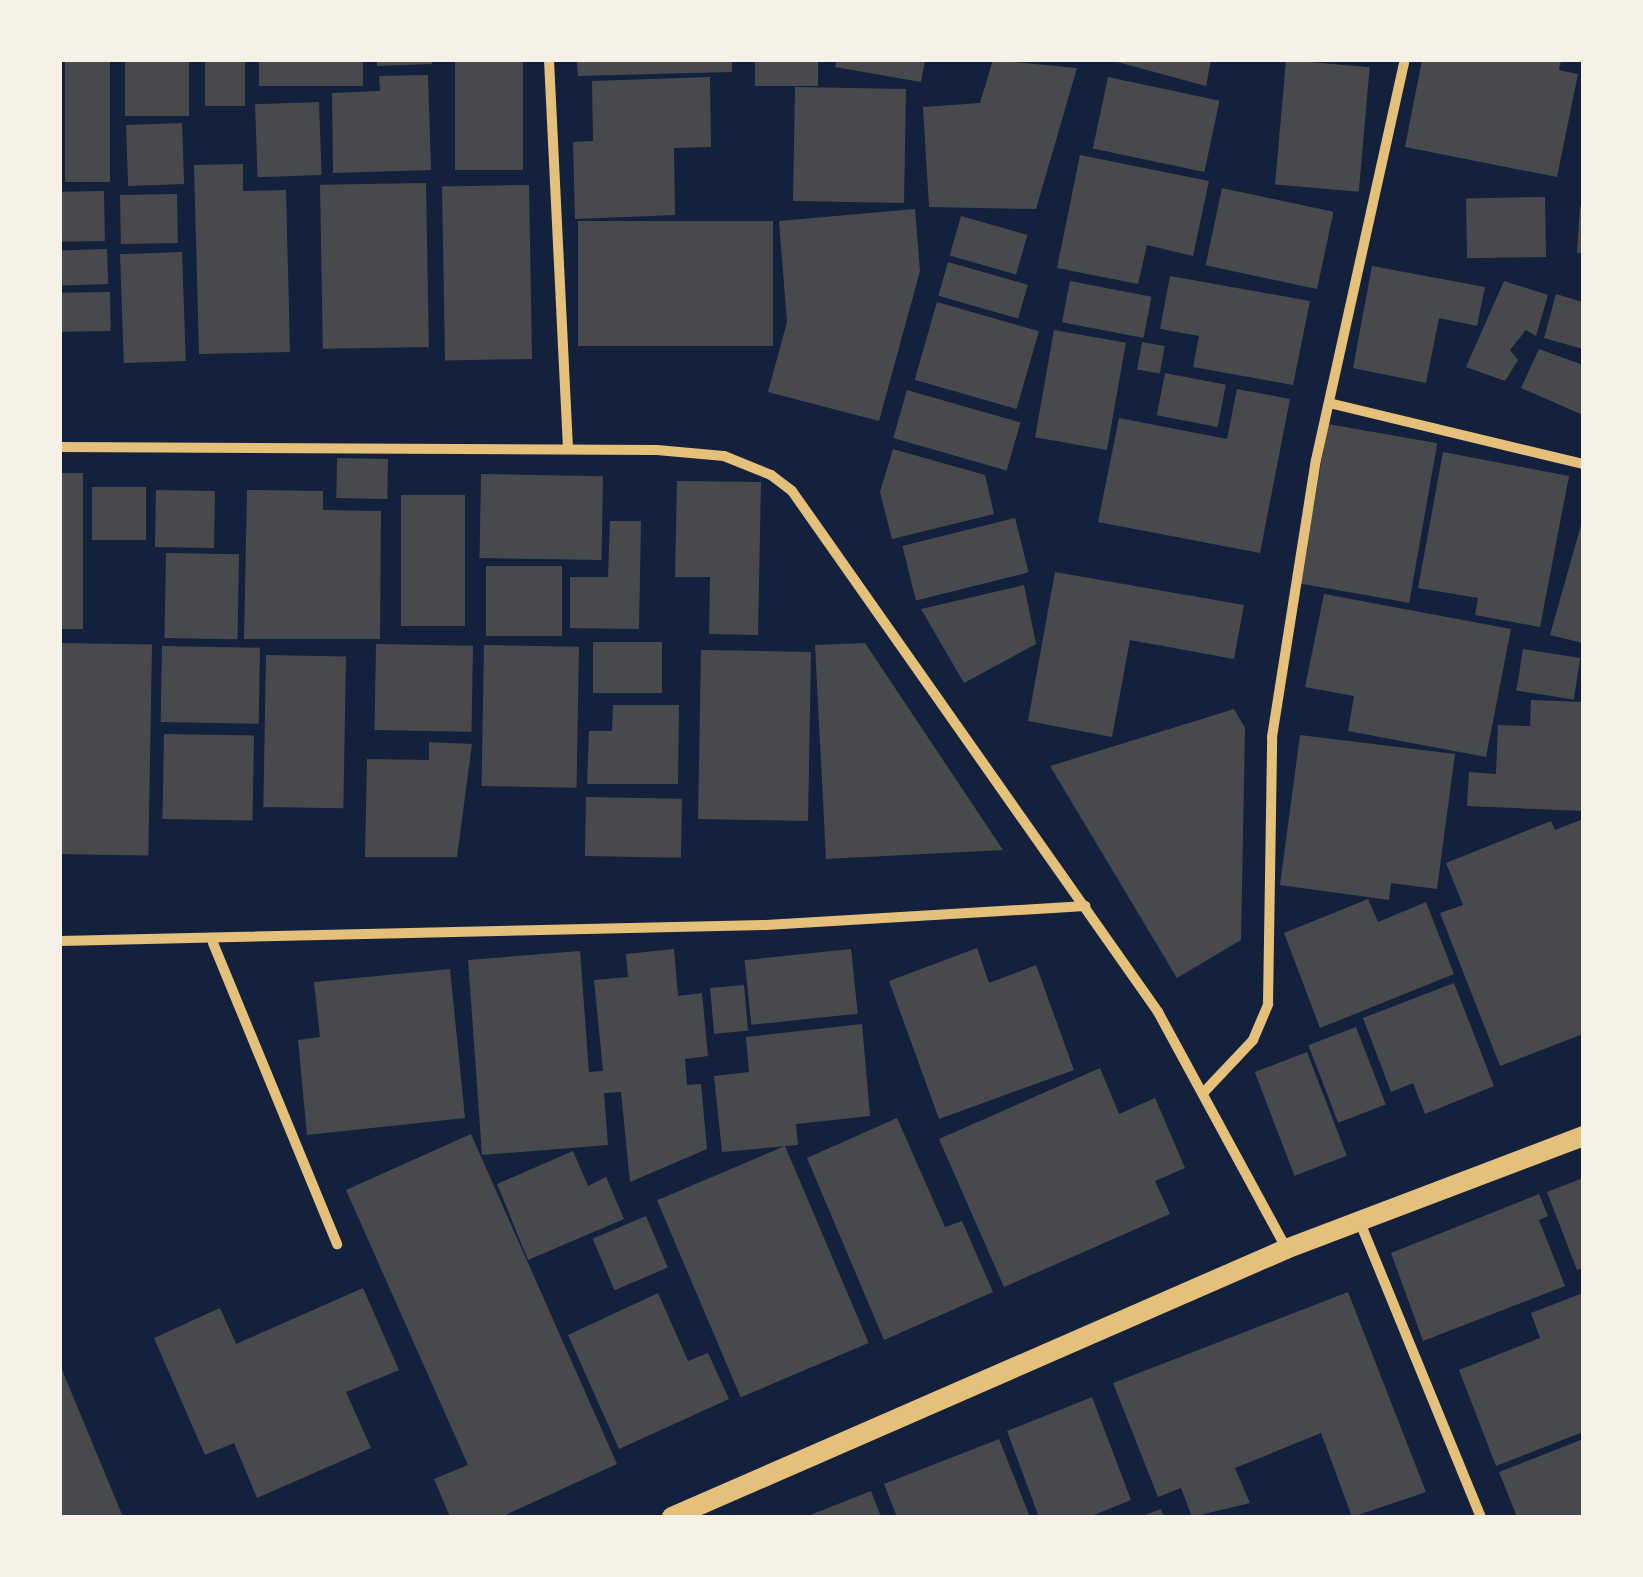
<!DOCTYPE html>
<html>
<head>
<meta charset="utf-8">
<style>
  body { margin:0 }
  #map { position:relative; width:1643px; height:1577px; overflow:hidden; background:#14213d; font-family:"Exo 2",sans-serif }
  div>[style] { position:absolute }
  .building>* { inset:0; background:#48494c; transform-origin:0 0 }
  .minor>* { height:10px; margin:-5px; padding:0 5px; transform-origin:5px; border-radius:5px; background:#e5c07b }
  .secondary>* { height:20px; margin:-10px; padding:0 10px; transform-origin:10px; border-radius:10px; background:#e5c07b }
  span { translate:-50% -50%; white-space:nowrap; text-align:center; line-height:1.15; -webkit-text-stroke:10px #f6f1e7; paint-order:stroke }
  .frame { position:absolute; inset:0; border:62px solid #f6f1e7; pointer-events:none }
</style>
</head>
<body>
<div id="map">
  <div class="building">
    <div style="left:65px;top:60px;width:45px;height:122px"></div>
    <div style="left:125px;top:60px;width:64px;height:56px"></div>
    <div style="left:205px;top:60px;width:40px;height:46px"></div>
    <div style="left:259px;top:60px;width:104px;height:26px"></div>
    <div style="clip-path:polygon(377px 60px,431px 60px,432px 64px,377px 66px)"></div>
    <div style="left:455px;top:60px;width:68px;height:110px"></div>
    <div style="clip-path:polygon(577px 60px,732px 60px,732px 72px,578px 76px)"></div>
    <div style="left:755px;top:60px;width:63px;height:26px"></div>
    <div style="clip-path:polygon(837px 60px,925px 60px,921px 82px,835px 67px)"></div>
    <div style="clip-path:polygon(993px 60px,1077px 68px,1036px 209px,929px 207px,923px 107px,980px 103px)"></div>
    <div style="clip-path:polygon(1110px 60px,1211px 60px,1206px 86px)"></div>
    <div style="left:1286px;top:60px;width:84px;height:125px;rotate:5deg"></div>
    <div style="clip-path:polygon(1422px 60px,1561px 60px,1559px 70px,1578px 74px,1557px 177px,1405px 147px)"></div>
    <div style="clip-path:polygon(428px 75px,431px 170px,333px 173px,332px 93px,380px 91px,379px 76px)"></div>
    <div style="clip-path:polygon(710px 77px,711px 147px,674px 148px,675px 215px,575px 219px,573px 142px,593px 141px,592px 81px)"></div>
    <div style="left:1108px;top:77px;width:114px;height:73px;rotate:12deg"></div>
    <div style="left:906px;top:89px;width:114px;height:111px;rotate:91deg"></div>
    <div style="left:319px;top:102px;width:73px;height:64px;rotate:88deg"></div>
    <div style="left:182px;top:123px;width:61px;height:56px;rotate:88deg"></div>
    <div style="clip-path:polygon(1080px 155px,1209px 181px,1193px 256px,1147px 245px,1138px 284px,1057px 268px)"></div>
    <div style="clip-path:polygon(243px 164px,243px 191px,286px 190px,290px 352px,199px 354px,194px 165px)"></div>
    <div style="left:426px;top:183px;width:164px;height:106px;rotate:89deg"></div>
    <div style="left:529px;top:185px;width:174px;height:87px;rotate:89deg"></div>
    <div style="left:1222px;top:188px;width:114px;height:79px;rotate:12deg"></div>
    <div style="left:104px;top:191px;width:50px;height:44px;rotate:89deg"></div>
    <div style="left:177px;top:194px;width:49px;height:57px;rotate:89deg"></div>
    <div style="left:1545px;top:197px;width:60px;height:79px;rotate:89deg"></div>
    <div style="clip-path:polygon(1580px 207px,1583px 207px,1583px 253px,1577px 253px)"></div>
    <div style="clip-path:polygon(915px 209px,920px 271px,879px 421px,768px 392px,787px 322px,779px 221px)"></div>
    <div style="left:961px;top:216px;width:69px;height:41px;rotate:16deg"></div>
    <div style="left:773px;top:221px;width:125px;height:195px;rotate:90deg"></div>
    <div style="left:107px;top:249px;width:35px;height:46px;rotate:88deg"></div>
    <div style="left:182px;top:252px;width:109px;height:62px;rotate:88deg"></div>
    <div style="left:948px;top:262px;width:83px;height:35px;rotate:16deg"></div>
    <div style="clip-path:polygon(1372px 266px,1485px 287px,1477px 326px,1439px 318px,1426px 383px,1353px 368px)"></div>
    <div style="clip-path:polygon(1170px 276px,1310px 301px,1293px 385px,1193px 367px,1199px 336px,1160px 329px)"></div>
    <div style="left:1070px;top:281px;width:83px;height:42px;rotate:11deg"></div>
    <div style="clip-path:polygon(1504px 281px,1548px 295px,1536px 336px,1526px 330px,1510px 350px,1518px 360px,1505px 381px,1466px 367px)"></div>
    <div style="left:110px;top:292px;width:39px;height:50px;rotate:89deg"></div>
    <div style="clip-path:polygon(1556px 294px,1583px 302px,1583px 349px,1544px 338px)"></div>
    <div style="left:937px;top:302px;width:106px;height:81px;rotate:16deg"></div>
    <div style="left:1054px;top:330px;width:73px;height:109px;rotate:10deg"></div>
    <div style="left:1142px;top:342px;width:23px;height:28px;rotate:10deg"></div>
    <div style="clip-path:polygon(1539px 349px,1583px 365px,1583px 415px,1521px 388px)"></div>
    <div style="left:1165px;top:373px;width:62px;height:43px;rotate:11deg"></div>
    <div style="clip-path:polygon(1237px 389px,1290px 399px,1260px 553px,1098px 522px,1119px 418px,1227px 439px)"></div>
    <div style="left:907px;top:390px;width:118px;height:50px;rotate:16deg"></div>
    <div style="left:1328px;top:424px;width:111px;height:162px;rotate:10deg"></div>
    <div style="clip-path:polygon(893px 449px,985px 475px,994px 514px,892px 539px,880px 492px)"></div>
    <div style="clip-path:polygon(1443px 452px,1569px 476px,1540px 627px,1475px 615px,1478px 598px,1418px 588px)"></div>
    <div style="left:337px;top:458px;width:51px;height:40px;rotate:1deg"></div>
    <div style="left:60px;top:473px;width:23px;height:156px"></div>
    <div style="left:481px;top:474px;width:122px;height:84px;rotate:1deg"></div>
    <div style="clip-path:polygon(677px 481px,761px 482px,758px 635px,709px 634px,710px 577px,675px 577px)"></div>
    <div style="left:92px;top:487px;width:54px;height:53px"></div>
    <div style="left:156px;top:490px;width:59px;height:57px;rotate:1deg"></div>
    <div style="clip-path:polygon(247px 490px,323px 491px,323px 510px,381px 511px,380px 639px,244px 639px)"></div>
    <div style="left:401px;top:495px;width:64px;height:131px"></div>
    <div style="left:1015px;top:518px;width:56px;height:116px;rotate:76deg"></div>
    <div style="clip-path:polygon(1583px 518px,1583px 643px,1550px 635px)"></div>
    <div style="clip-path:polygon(610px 521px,641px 521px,639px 629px,570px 628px,570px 577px,608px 577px)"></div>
    <div style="left:166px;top:553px;width:73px;height:85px;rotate:1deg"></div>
    <div style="left:486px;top:566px;width:76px;height:70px"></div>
    <div style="clip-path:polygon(1055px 572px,1244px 605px,1234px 659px,1130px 640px,1112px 737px,1028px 721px)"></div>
    <div style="clip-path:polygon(1024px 585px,1036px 644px,964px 683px,921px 609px)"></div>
    <div style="clip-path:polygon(1324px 594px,1511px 629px,1486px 757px,1348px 731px,1354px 696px,1305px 687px)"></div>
    <div style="left:593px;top:642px;width:69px;height:51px"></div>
    <div style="left:60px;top:643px;width:92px;height:211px;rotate:1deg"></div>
    <div style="clip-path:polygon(865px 643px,1003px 850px,826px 859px,815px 645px)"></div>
    <div style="left:376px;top:644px;width:97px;height:86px;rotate:1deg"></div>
    <div style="left:484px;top:645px;width:95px;height:141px;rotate:1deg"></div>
    <div style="left:162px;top:646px;width:98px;height:76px;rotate:1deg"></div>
    <div style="left:1523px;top:649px;width:58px;height:42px;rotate:9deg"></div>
    <div style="left:701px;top:650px;width:110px;height:169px;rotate:1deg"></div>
    <div style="left:266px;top:655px;width:80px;height:152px;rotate:1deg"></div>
    <div style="clip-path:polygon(1531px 700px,1583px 702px,1583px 811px,1467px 806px,1469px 772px,1496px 774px,1498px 725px,1530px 726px)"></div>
    <div style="clip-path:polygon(613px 705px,679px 705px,678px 784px,587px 784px,589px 731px,612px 731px)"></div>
    <div style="clip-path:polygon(1234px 709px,1245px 728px,1241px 940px,1177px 978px,1050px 766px)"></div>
    <div style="left:164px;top:734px;width:90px;height:85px;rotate:1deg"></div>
    <div style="clip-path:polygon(1300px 735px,1455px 754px,1437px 889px,1391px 883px,1389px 900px,1280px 885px)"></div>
    <div style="clip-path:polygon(429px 742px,472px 744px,457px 857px,365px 857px,367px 759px,429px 760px)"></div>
    <div style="left:586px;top:797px;width:96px;height:59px;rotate:1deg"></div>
    <div style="clip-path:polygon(1583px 819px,1583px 1034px,1500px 1066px,1440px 913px,1463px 905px,1446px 863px,1551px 821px,1555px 830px)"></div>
    <div style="clip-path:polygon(1368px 899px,1378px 922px,1426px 902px,1454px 974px,1320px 1028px,1284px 933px)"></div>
    <div style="clip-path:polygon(977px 948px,989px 983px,1036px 965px,1074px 1070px,939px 1119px,889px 981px)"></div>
    <div style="clip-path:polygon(674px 949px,678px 996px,702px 993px,708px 1056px,685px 1059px,687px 1085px,701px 1084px,707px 1149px,630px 1182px,621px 1092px,604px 1093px,608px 1145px,482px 1155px,468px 960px,580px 951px,589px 1072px,603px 1071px,594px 980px,628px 977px,626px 954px)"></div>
    <div style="left:851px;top:949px;width:65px;height:107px;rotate:84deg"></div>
    <div style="clip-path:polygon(450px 969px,465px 1118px,307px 1135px,298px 1040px,320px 1037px,314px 982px)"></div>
    <div style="clip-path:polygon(1454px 983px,1494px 1086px,1425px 1114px,1413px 1083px,1391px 1092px,1363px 1018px)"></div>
    <div style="left:744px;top:985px;width:46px;height:34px;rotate:85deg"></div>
    <div style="clip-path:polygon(862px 1024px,870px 1116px,796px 1124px,798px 1145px,722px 1152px,714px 1076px,749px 1072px,746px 1037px)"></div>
    <div style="left:1356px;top:1027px;width:83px;height:51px;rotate:69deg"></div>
    <div style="left:1307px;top:1052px;width:111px;height:56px;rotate:69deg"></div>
    <div style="clip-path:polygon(1100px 1068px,1119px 1114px,1155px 1098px,1185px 1168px,1155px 1181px,1170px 1214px,1004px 1287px,939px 1139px)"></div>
    <div style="clip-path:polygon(897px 1118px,945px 1227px,962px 1221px,993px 1292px,884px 1340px,807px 1158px)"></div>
    <div style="clip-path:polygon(471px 1134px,617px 1464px,501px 1517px,450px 1517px,434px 1479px,468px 1465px,346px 1190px)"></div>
    <div style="left:785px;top:1146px;width:214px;height:139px;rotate:67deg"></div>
    <div style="clip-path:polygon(573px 1151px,588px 1186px,606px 1177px,624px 1219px,528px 1260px,497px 1184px)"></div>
    <div style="clip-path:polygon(1583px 1178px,1583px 1268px,1577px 1270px,1547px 1192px)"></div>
    <div style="clip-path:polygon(1539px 1194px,1548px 1216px,1539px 1220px,1565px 1286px,1423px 1341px,1391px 1253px)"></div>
    <div style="left:646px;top:1216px;width:56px;height:58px;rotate:67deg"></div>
    <div style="clip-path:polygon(363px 1288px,399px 1370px,346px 1392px,371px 1448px,257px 1498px,234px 1443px,205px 1455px,154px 1338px,220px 1308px,236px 1344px)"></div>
    <div style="clip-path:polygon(1348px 1292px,1426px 1492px,1352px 1517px,1321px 1433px,1235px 1468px,1250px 1503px,1192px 1517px,1181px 1488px,1158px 1497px,1113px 1383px)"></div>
    <div style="clip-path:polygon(658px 1293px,688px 1361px,708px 1353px,729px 1399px,619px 1449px,568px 1335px)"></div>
    <div style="clip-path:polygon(1583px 1293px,1583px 1432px,1496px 1466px,1459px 1370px,1540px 1338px,1531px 1313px)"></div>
    <div style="clip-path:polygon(60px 1365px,123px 1517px,60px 1517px)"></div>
    <div style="clip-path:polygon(1092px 1397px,1131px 1500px,1089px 1517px,1039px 1517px,1007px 1431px)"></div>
    <div style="clip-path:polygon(999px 1439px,1030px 1517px,897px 1517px,884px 1484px)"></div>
    <div style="clip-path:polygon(1583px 1439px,1583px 1517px,1517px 1517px,1499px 1472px)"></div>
    <div style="clip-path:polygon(871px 1491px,881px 1517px,805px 1517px)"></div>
    <div style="clip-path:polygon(1161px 1509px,1164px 1517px,1140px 1517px)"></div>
  </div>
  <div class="minor">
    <div style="left:549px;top:60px;width:389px;rotate:87.2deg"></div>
    <div style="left:1329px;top:403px;width:261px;rotate:13.5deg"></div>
    <div style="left:60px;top:447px;width:597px;rotate:0.29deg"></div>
    <div style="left:657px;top:450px;width:67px;rotate:5.1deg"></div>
    <div style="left:724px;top:456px;width:51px;rotate:22deg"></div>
    <div style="left:771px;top:475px;width:26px;rotate:37deg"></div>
    <div style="left:792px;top:491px;width:637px;rotate:54.91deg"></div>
    <div style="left:1158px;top:1012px;width:268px;rotate:61.5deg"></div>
    <div style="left:60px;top:941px;width:706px;rotate:-1.3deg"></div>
    <div style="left:766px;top:925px;width:320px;rotate:-3.4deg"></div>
    <div style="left:213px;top:943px;width:326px;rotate:67.6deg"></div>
    <div style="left:1205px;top:1091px;width:70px;rotate:-46.7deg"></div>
    <div style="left:1253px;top:1040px;width:39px;rotate:-67deg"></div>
    <div style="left:1268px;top:1004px;width:267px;rotate:-89.1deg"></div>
    <div style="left:1272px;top:737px;width:280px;rotate:-81deg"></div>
    <div style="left:1316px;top:460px;width:410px;rotate:-77.5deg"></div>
    <div style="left:1359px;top:1220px;width:321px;rotate:67.7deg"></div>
  </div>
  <div class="secondary">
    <div style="left:672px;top:1517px;width:670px;rotate:-23.58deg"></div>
    <div style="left:1286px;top:1249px;width:318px;rotate:-20.8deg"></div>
  </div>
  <div class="frame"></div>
</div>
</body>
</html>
